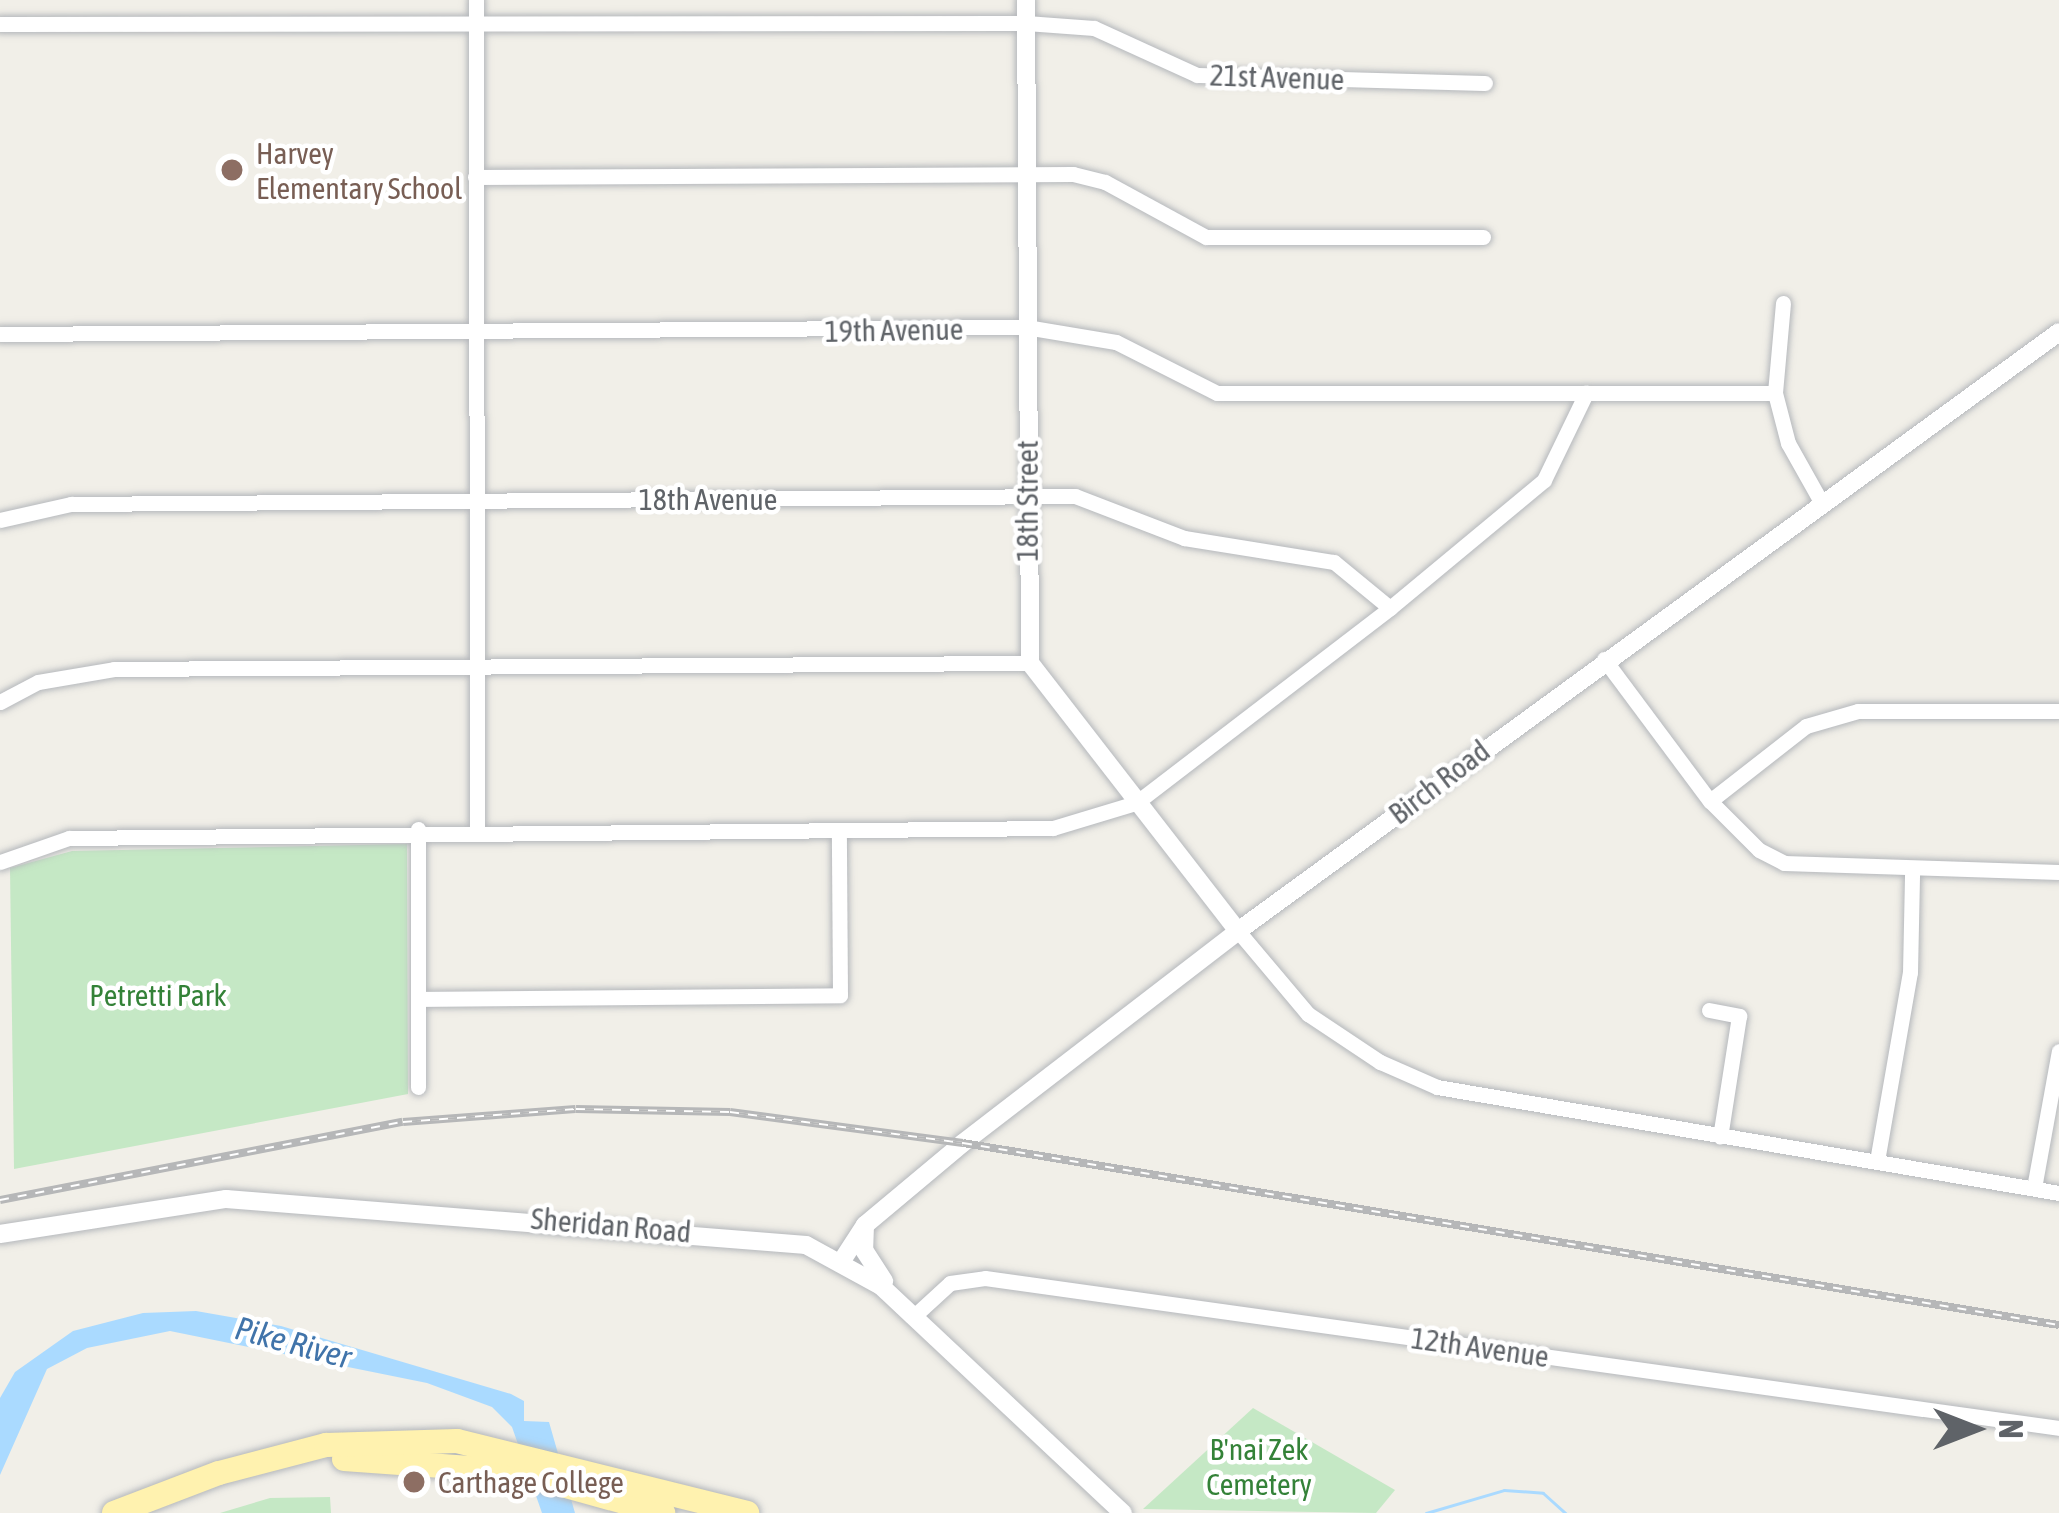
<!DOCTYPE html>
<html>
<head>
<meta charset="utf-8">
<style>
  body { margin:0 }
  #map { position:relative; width:2059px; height:1513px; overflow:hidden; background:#f1efe8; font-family:"Asap Condensed",sans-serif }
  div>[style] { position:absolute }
  .green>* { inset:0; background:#c5e8c5 }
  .water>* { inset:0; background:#aadaff }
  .stream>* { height:3px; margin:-1.5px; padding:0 1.5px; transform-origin:1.5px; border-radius:1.5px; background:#aadaff }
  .roads { filter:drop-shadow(0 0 3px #b5b8bc) drop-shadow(0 0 3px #b5b8bc) }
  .minor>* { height:15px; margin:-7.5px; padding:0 7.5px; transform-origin:7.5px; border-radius:7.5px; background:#fff }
  .tertiary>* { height:18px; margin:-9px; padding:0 9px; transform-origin:9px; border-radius:9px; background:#fff }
  .primary>* { height:24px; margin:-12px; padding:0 12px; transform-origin:12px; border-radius:12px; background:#fff2af }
  .rail>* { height:8px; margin-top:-4px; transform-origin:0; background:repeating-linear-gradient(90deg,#fff 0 9px,#b6b7b8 0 18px); box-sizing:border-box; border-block:3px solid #b6b7b8 }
  .dots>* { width:33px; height:33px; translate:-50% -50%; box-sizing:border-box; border:6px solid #fff; border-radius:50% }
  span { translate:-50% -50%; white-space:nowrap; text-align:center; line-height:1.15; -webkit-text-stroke:9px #fff; paint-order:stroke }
  .street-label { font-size:30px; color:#5f6368 }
  .education-label { font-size:30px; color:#785e54 }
  .left { translate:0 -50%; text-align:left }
  .park-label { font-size:30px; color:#348238 }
  .water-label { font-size:33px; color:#4174aa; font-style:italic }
  .north { position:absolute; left:1915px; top:1369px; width:120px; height:120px; -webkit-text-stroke:9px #fff; paint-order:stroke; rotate:90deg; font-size:33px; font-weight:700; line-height:48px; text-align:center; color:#5f6368 }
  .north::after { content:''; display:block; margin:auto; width:42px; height:54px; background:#5f6368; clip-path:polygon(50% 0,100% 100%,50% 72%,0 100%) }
</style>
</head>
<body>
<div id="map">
  <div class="green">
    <div style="clip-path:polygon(407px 844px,408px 1094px,14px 1169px,10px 868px,72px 851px)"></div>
    <div style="clip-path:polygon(1253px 1408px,1395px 1490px,1376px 1513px,1143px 1509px)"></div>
    <div style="clip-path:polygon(330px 1497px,331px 1513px,220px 1513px,270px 1498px)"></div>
  </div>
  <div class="water">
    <div style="clip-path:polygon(196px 1311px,281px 1326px,511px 1394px,524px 1401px,524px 1421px,549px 1422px,575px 1513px,542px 1513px,512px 1427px,492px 1407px,427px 1383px,170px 1331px,87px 1348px,47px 1369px,0 1475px,0 1398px,15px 1372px,73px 1331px,143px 1313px)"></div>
  </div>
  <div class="stream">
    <div style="left:1426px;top:1513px;width:81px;rotate:-16.4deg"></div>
    <div style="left:1504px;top:1490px;width:39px;rotate:4deg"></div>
    <div style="left:1543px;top:1493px;width:30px;rotate:42deg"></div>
  </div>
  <div class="roads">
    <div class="minor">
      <div style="left:476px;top:0;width:829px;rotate:89.93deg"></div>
      <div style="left:0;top:24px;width:1026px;rotate:-0.06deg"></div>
      <div style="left:1026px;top:23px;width:68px;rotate:4.2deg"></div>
      <div style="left:1094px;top:28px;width:113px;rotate:24.5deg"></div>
      <div style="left:1197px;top:75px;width:288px;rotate:1.6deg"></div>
      <div style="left:475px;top:177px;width:598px;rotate:-0.29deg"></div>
      <div style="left:1073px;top:174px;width:33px;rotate:14deg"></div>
      <div style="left:1105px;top:182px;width:115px;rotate:28.6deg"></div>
      <div style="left:1206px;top:237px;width:277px"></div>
      <div style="left:1783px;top:303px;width:90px;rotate:95.1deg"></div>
      <div style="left:1775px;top:393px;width:52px;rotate:75.4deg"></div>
      <div style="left:1788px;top:443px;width:65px;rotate:60.7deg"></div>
      <div style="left:0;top:334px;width:1026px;rotate:-0.39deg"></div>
      <div style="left:1026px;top:327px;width:91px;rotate:9.5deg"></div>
      <div style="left:1116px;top:342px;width:113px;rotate:26.8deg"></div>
      <div style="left:1217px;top:393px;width:558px"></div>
      <div style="left:0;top:520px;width:73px;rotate:-12.7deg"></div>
      <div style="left:71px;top:504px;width:1004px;rotate:-0.46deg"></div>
      <div style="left:1075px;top:496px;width:117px;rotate:21.1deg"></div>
      <div style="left:1184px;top:538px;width:152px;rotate:9.1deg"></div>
      <div style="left:1334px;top:562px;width:72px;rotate:39.4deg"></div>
      <div style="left:1604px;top:659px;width:177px;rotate:53.3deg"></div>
      <div style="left:1710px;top:801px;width:69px;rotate:45deg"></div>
      <div style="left:1759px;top:850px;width:28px;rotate:27deg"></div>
      <div style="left:1784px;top:863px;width:275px;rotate:1.9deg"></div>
      <div style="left:0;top:702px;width:43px;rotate:-27.8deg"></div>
      <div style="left:38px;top:682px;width:77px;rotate:-9.7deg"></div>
      <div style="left:114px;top:669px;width:916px;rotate:-0.38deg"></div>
      <div style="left:1710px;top:801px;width:122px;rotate:-38deg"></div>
      <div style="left:1806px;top:726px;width:54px;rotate:-16.1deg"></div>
      <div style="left:1858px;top:711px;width:201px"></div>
      <div style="left:418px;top:829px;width:258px;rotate:90deg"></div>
      <div style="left:0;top:862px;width:73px;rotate:-19.2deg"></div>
      <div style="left:69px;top:838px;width:984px;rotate:-0.58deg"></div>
      <div style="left:1053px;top:828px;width:87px;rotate:-16.8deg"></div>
      <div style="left:1136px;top:803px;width:320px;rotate:-37.5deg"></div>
      <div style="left:1390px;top:608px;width:200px;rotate:-39.7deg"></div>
      <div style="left:1544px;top:480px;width:97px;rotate:-64.2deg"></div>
      <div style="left:1238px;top:931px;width:109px;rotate:49.9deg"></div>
      <div style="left:1308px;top:1014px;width:87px;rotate:33.7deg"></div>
      <div style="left:1380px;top:1062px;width:62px;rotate:23.7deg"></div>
      <div style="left:1437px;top:1087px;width:631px;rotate:9.67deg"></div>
      <div style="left:419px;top:999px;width:421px;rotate:-0.5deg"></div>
      <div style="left:840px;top:995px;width:159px;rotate:-90.4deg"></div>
      <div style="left:1709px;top:1010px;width:31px;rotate:11deg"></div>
      <div style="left:1739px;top:1016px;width:122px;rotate:98.9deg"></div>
      <div style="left:1877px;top:1161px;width:192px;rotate:-80.1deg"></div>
      <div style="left:1910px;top:972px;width:99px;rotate:-88.8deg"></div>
      <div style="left:2034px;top:1188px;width:139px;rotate:-79.7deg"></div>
      <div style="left:913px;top:1317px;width:50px;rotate:-42.6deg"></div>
      <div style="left:950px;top:1283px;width:35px;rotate:-8deg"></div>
      <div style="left:985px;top:1278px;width:1084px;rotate:7.95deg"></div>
    </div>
    <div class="tertiary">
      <div style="left:1026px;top:0;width:663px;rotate:89.65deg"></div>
      <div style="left:1030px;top:663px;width:339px;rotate:52.2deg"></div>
      <div style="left:865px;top:1225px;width:25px;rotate:92deg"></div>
      <div style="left:864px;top:1250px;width:37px;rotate:57deg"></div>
      <div style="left:0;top:1234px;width:229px;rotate:-8.8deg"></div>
      <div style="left:226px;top:1199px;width:582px;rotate:4.53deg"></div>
      <div style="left:806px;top:1245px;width:85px;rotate:28.7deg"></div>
      <div style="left:881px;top:1286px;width:332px;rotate:43.2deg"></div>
      <div style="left:843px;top:1259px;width:40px;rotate:-57.1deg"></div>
      <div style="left:865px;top:1225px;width:128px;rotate:-39.9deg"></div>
      <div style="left:963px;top:1143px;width:347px;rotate:-37.6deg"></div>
      <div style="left:1238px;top:931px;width:1016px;rotate:-36.11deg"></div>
    </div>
    <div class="primary">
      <div style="left:344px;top:1459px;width:168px;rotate:4.1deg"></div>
      <div style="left:512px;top:1471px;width:157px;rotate:15.5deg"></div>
      <div style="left:114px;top:1513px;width:112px;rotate:-20.9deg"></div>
      <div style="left:219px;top:1473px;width:111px;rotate:-14.7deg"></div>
      <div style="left:326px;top:1445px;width:131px;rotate:-1.7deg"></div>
      <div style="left:457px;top:1441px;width:299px;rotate:13.9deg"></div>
    </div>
  </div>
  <div class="rail">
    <div style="left:0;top:1200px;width:410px;rotate:-11deg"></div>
    <div style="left:403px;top:1122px;width:173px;rotate:-4.3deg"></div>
    <div style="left:576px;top:1109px;width:154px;rotate:1.1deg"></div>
    <div style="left:730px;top:1112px;width:235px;rotate:7.6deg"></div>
    <div style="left:963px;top:1143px;width:1111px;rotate:9.43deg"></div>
  </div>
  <div class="dots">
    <div style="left:232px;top:170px;background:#8d6e63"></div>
    <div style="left:414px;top:1482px;background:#8d6e63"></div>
  </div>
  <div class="street-label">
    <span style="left:1277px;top:77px;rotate:2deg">21st Avenue</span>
    <span style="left:894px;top:330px;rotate:-1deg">19th Avenue</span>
    <span style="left:708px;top:499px">18th Avenue</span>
    <span style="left:1027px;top:501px;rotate:-90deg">18th Street</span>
    <span style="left:1439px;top:782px;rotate:-37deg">Birch Road</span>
    <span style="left:611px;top:1225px;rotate:5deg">Sheridan Road</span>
    <span style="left:1480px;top:1347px;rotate:8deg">12th Avenue</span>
  </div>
  <div class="education-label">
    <span class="left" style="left:256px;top:170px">Harvey<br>Elementary School</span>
    <span class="left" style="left:438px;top:1482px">Carthage College</span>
  </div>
  <div class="park-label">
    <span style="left:158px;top:995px">Petretti Park</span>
    <span style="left:1259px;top:1466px">B'nai Zek<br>Cemetery</span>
  </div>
  <div class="water-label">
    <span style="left:293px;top:1343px;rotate:15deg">Pike River</span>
  </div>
  <div class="north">N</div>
</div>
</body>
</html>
